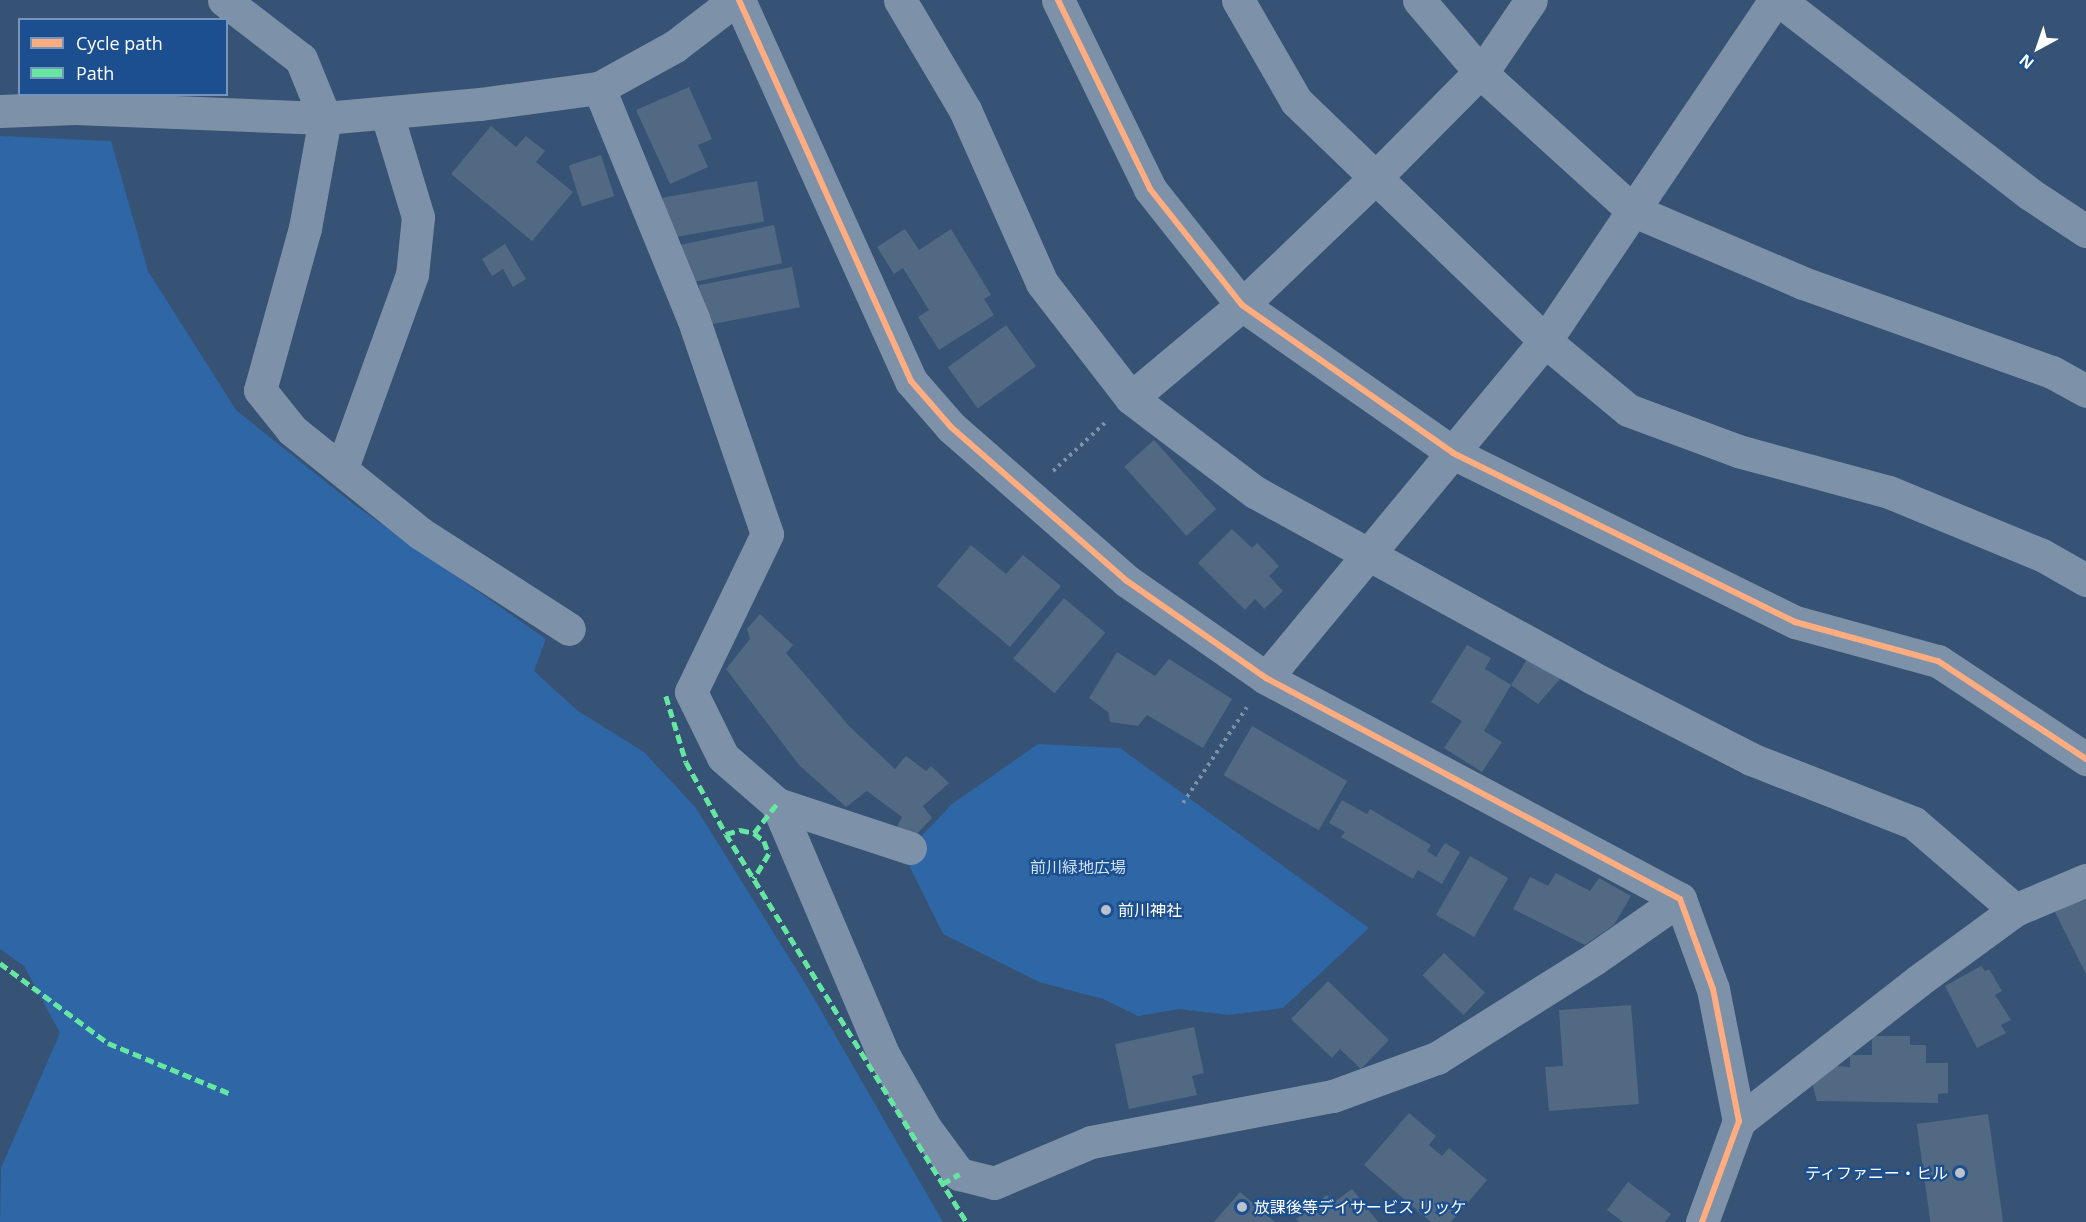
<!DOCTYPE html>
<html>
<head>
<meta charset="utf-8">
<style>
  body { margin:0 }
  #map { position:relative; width:2086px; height:1222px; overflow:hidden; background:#365274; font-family:"Open Sans","Noto Sans JP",sans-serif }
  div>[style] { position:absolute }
  .green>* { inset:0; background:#2f66a5 }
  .building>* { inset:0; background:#526984; transform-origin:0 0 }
  .path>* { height:4px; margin-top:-2px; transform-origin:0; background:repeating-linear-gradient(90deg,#7d92a8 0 3px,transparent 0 7.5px) }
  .minor>* { height:33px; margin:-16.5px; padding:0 16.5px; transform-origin:16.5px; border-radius:16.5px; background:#7d92a8 }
  .quiet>* { height:4.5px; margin-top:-2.25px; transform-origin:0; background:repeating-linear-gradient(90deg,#66e7a1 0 9px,transparent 0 13.5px) }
  .cycleway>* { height:6px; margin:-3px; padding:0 3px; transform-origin:3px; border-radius:3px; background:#ffac80 }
  .dots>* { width:16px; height:16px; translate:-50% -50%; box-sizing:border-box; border:3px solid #1b4f8f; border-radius:50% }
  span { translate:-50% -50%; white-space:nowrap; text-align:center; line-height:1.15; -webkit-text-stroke:4.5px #1b4f8f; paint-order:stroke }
  .park-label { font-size:16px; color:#cfe3fa }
  .poi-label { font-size:16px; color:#fff }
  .left { translate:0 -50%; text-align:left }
  .right { translate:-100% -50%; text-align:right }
  .legend { position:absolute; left:18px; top:18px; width:210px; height:78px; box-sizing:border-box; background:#1b4f8f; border:2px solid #7695bc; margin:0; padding:8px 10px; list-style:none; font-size:18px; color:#fff }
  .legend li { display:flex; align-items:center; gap:12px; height:30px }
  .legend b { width:30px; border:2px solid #7695bc }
  .north { position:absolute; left:2008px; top:18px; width:60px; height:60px; -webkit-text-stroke:4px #1b4f8f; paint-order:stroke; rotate:220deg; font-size:16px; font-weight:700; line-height:24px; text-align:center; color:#fff }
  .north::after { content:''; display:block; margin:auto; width:21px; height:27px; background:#fff; clip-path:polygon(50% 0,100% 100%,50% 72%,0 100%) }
</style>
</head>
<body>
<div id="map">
  <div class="green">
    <div style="clip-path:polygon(0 136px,111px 141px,148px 271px,236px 410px,356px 506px,546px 639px,534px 671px,578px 711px,644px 752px,696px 808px,808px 988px,943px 1222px,0 1222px,1px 1168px,60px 1033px,24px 966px,0 949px)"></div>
    <div style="clip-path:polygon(1038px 744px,1120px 748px,1369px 928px,1283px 1008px,1229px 1015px,1179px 1009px,1138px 1016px,1103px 999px,1039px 982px,943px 934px,908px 863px,910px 848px,952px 804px)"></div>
  </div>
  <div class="building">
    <div style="clip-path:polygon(689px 87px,712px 139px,698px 145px,708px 167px,670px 184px,636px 110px)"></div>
    <div style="clip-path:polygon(491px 126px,516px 147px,526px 136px,545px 151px,536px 162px,573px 192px,532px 241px,451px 174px)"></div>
    <div style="left:601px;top:155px;width:43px;height:34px;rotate:72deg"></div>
    <div style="left:757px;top:181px;width:41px;height:96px;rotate:80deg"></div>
    <div style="left:774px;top:225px;width:39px;height:95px;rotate:78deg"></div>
    <div style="clip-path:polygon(905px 229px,919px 250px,951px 229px,991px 295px,984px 299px,994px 315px,939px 350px,918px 317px,929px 310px,903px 268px,894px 274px,877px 247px)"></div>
    <div style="clip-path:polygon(505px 244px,526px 279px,513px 287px,503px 269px,492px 276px,482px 259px)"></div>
    <div style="left:792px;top:267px;width:41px;height:95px;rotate:79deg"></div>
    <div style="left:1006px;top:325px;width:51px;height:72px;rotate:54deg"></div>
    <div style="left:1154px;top:440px;width:93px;height:40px;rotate:48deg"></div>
    <div style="clip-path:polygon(1232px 529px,1252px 548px,1257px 543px,1279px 566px,1269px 576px,1283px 591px,1264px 609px,1255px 599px,1245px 610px,1198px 563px)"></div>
    <div style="clip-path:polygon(971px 545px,1006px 574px,1023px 555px,1061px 586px,1010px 647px,937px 586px)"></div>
    <div style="left:1064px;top:598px;width:54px;height:79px;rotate:40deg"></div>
    <div style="clip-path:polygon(760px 614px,793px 645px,786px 653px,850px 727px,895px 769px,906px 756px,926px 771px,931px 766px,949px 783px,923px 806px,932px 818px,912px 839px,895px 831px,902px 817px,867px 791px,846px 807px,799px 765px,726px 669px,750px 639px,747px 629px)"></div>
    <div style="clip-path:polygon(1467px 645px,1491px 658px,1485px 669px,1511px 685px,1533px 650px,1567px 671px,1538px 704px,1511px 685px,1484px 731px,1502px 742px,1482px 772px,1444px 748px,1462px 721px,1431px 702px)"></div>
    <div style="clip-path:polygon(1117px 652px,1155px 676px,1169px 659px,1232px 699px,1203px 748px,1147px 715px,1138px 726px,1110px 722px,1108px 712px,1089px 698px)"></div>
    <div style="left:1252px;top:726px;width:110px;height:57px;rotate:30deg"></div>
    <div style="clip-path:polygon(1342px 800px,1367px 814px,1370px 809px,1431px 845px,1427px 851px,1436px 857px,1445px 843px,1460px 852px,1442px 884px,1418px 870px,1413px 879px,1341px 837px,1345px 832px,1329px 823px)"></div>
    <div style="left:1470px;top:856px;width:44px;height:68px;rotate:30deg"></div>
    <div style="clip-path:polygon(1556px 873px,1590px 891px,1599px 878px,1631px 896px,1614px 925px,1585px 945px,1513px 909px,1530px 877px,1548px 886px)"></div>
    <div style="clip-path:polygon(2086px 896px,2086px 974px,2055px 912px)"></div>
    <div style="left:1444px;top:953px;width:57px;height:31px;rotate:44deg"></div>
    <div style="clip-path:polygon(1981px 966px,1985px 971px,1989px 969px,2002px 991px,1995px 995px,2011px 1020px,2001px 1025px,2006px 1033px,1977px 1048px,1945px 986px)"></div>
    <div style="clip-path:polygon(1328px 981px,1389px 1040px,1361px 1069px,1340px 1049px,1332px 1058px,1291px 1019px)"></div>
    <div style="clip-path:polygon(1631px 1005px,1639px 1104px,1549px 1111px,1545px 1067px,1563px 1066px,1559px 1010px)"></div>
    <div style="clip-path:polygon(1194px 1027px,1204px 1073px,1192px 1076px,1197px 1095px,1129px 1109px,1115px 1044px)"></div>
    <div style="clip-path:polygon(1872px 1036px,1910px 1036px,1910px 1045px,1926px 1045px,1926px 1063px,1948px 1063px,1948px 1093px,1938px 1094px,1938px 1103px,1817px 1101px,1812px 1083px,1836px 1066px,1850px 1067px,1850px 1055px,1872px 1055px)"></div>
    <div style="clip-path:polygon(1409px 1113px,1436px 1136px,1429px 1145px,1442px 1156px,1449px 1148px,1487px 1180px,1451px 1222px,1431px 1222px,1364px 1165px)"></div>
    <div style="left:1988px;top:1114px;width:109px;height:72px;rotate:82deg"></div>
    <div style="clip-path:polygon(1628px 1182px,1671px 1214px,1665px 1222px,1623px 1222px,1607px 1210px)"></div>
    <div style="clip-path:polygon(1352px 1189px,1378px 1222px,1299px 1222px,1296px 1219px,1327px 1195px,1333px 1203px)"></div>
    <div style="clip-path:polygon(1240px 1192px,1275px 1222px,1214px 1222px)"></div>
  </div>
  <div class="path">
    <div style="left:1053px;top:471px;width:74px;rotate:-42.8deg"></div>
    <div style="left:1183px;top:803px;width:115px;rotate:-56.3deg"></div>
  </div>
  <div class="minor">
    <div style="left:224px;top:0;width:97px;rotate:37.5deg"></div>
    <div style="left:301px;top:59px;width:64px;rotate:67.9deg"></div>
    <div style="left:325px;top:118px;width:112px;rotate:100.3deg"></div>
    <div style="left:305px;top:228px;width:168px;rotate:105.5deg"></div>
    <div style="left:260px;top:390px;width:51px;rotate:51.3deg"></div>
    <div style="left:292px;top:430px;width:164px;rotate:38.8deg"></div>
    <div style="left:420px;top:533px;width:177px;rotate:32.8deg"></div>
    <div style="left:739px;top:0;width:418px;rotate:65.7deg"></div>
    <div style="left:911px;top:381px;width:61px;rotate:49deg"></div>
    <div style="left:951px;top:427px;width:234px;rotate:41.2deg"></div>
    <div style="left:1127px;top:581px;width:169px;rotate:34.9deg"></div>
    <div style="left:1266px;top:678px;width:469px;rotate:28.1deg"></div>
    <div style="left:1680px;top:899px;width:96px;rotate:69.9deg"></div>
    <div style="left:1713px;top:989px;width:135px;rotate:78.9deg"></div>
    <div style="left:1739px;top:1121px;width:108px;rotate:110.1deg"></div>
    <div style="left:900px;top:0;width:128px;rotate:59.4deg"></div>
    <div style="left:965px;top:110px;width:189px;rotate:66deg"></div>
    <div style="left:1042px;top:283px;width:145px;rotate:52.3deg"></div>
    <div style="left:1131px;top:398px;width:156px;rotate:37.2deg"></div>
    <div style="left:1255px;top:492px;width:384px;rotate:28.8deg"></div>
    <div style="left:1591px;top:677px;width:180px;rotate:27.1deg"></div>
    <div style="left:1751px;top:759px;width:175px;rotate:21.4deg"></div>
    <div style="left:1914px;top:823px;width:133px;rotate:40.7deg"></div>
    <div style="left:1058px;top:0;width:210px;rotate:64deg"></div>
    <div style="left:1150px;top:189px;width:148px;rotate:51.6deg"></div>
    <div style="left:1242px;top:305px;width:258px;rotate:35deg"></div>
    <div style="left:1453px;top:453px;width:381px;rotate:26.3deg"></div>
    <div style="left:1795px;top:622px;width:148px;rotate:15.3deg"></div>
    <div style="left:1938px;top:661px;width:178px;rotate:33.5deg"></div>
    <div style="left:1238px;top:0;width:116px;rotate:60.1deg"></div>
    <div style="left:1296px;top:101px;width:346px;rotate:43.9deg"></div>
    <div style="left:1545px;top:341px;width:108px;rotate:39.7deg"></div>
    <div style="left:1628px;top:410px;width:117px;rotate:20.4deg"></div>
    <div style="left:1738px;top:451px;width:156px;rotate:15.2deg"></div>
    <div style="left:1889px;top:492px;width:165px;rotate:22.4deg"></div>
    <div style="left:2042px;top:555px;width:51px;rotate:29.6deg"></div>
    <div style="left:1419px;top:0;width:94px;rotate:49.7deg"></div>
    <div style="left:1480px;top:72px;width:205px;rotate:42.2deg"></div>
    <div style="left:1632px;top:210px;width:186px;rotate:23.1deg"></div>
    <div style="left:1803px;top:283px;width:264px;rotate:19.7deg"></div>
    <div style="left:2052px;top:372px;width:39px;rotate:29deg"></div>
    <div style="left:1779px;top:0;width:317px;rotate:37.7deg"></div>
    <div style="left:2030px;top:194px;width:67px;rotate:33.5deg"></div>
    <div style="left:599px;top:88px;width:248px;rotate:67.8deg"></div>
    <div style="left:693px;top:318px;width:228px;rotate:71.1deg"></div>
    <div style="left:767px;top:534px;width:175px;rotate:115.7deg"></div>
    <div style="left:691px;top:692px;width:72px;rotate:63.8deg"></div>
    <div style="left:723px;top:757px;width:72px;rotate:41deg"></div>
    <div style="left:777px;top:804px;width:140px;rotate:18.3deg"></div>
    <div style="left:0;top:111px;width:75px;rotate:-2.3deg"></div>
    <div style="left:75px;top:108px;width:250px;rotate:2.3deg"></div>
    <div style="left:325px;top:118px;width:156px;rotate:-5.2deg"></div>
    <div style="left:480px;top:104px;width:120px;rotate:-7.7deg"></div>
    <div style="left:599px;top:88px;width:87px;rotate:-28.9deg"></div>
    <div style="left:675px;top:46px;width:76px;rotate:-37.5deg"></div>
    <div style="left:1131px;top:398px;width:145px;rotate:-40deg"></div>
    <div style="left:1242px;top:305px;width:182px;rotate:-43.7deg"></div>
    <div style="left:1374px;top:179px;width:161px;rotate:-45.3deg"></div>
    <div style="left:1487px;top:65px;width:78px;rotate:-55.9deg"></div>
    <div style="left:342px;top:468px;width:205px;rotate:-70.1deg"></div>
    <div style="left:412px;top:275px;width:58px;rotate:-84.1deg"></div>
    <div style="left:418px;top:217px;width:108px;rotate:-106.8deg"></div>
    <div style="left:1266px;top:678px;width:438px;rotate:-50.4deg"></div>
    <div style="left:1545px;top:341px;width:411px;rotate:-56deg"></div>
    <div style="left:777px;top:804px;width:272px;rotate:67deg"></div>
    <div style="left:883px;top:1054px;width:86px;rotate:60.2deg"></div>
    <div style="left:926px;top:1129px;width:56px;rotate:53.7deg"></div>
    <div style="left:959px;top:1174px;width:36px;rotate:14deg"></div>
    <div style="left:994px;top:1183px;width:105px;rotate:-22.9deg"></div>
    <div style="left:1091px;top:1142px;width:246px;rotate:-10.8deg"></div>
    <div style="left:1333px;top:1096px;width:111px;rotate:-20.1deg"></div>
    <div style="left:1437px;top:1058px;width:186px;rotate:-32.2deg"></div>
    <div style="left:1594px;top:959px;width:105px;rotate:-34.9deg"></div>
    <div style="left:1739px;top:1121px;width:227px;rotate:-38deg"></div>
    <div style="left:1918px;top:981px;width:120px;rotate:-36.2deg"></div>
    <div style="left:2015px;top:910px;width:77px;rotate:-22.9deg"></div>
  </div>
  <div class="quiet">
    <div style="left:666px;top:696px;width:69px;rotate:73.1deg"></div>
    <div style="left:686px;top:762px;width:82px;rotate:60.9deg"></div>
    <div style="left:726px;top:834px;width:457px;rotate:58.2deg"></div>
    <div style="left:754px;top:833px;width:37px;rotate:-52deg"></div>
    <div style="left:726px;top:834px;width:15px;rotate:-16deg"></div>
    <div style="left:740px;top:830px;width:14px;rotate:12deg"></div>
    <div style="left:754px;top:833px;width:13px;rotate:39deg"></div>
    <div style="left:764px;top:841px;width:14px;rotate:69deg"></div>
    <div style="left:769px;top:854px;width:29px;rotate:121deg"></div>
    <div style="left:0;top:963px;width:134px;rotate:36.5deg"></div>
    <div style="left:108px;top:1043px;width:133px;rotate:22.5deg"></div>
    <div style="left:942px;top:1184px;width:20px;rotate:-30deg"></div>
  </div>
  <div class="cycleway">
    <div style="left:739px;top:0;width:418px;rotate:65.7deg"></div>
    <div style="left:911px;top:381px;width:61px;rotate:49deg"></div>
    <div style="left:951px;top:427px;width:234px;rotate:41.2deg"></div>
    <div style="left:1127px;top:581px;width:169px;rotate:34.9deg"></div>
    <div style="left:1266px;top:678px;width:469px;rotate:28.1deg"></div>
    <div style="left:1680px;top:899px;width:96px;rotate:69.9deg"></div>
    <div style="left:1713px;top:989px;width:135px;rotate:78.9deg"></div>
    <div style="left:1739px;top:1121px;width:108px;rotate:110.1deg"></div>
    <div style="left:1058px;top:0;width:210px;rotate:64deg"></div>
    <div style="left:1150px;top:189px;width:148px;rotate:51.6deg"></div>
    <div style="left:1242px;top:305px;width:258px;rotate:35deg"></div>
    <div style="left:1453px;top:453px;width:381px;rotate:26.3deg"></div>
    <div style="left:1795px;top:622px;width:148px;rotate:15.3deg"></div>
    <div style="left:1938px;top:661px;width:178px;rotate:33.5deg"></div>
  </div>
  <div class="dots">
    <div style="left:1106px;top:910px;background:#b9c2ce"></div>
    <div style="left:1960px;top:1173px;background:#b9c2ce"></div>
    <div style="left:1242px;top:1207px;background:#b9c2ce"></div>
  </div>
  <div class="park-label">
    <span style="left:1078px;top:867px">前川緑地広場</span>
  </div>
  <div class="poi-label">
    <span class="left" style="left:1118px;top:910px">前川神社</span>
    <span class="right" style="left:1948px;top:1173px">ティファニー・ヒル</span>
    <span class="left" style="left:1254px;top:1207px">放課後等デイサービス リッケ</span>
  </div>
  <ul class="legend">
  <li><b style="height:8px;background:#ffac80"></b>Cycle path</li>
  <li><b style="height:8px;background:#66e7a1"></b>Path</li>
  </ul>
  <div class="north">N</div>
</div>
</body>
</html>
